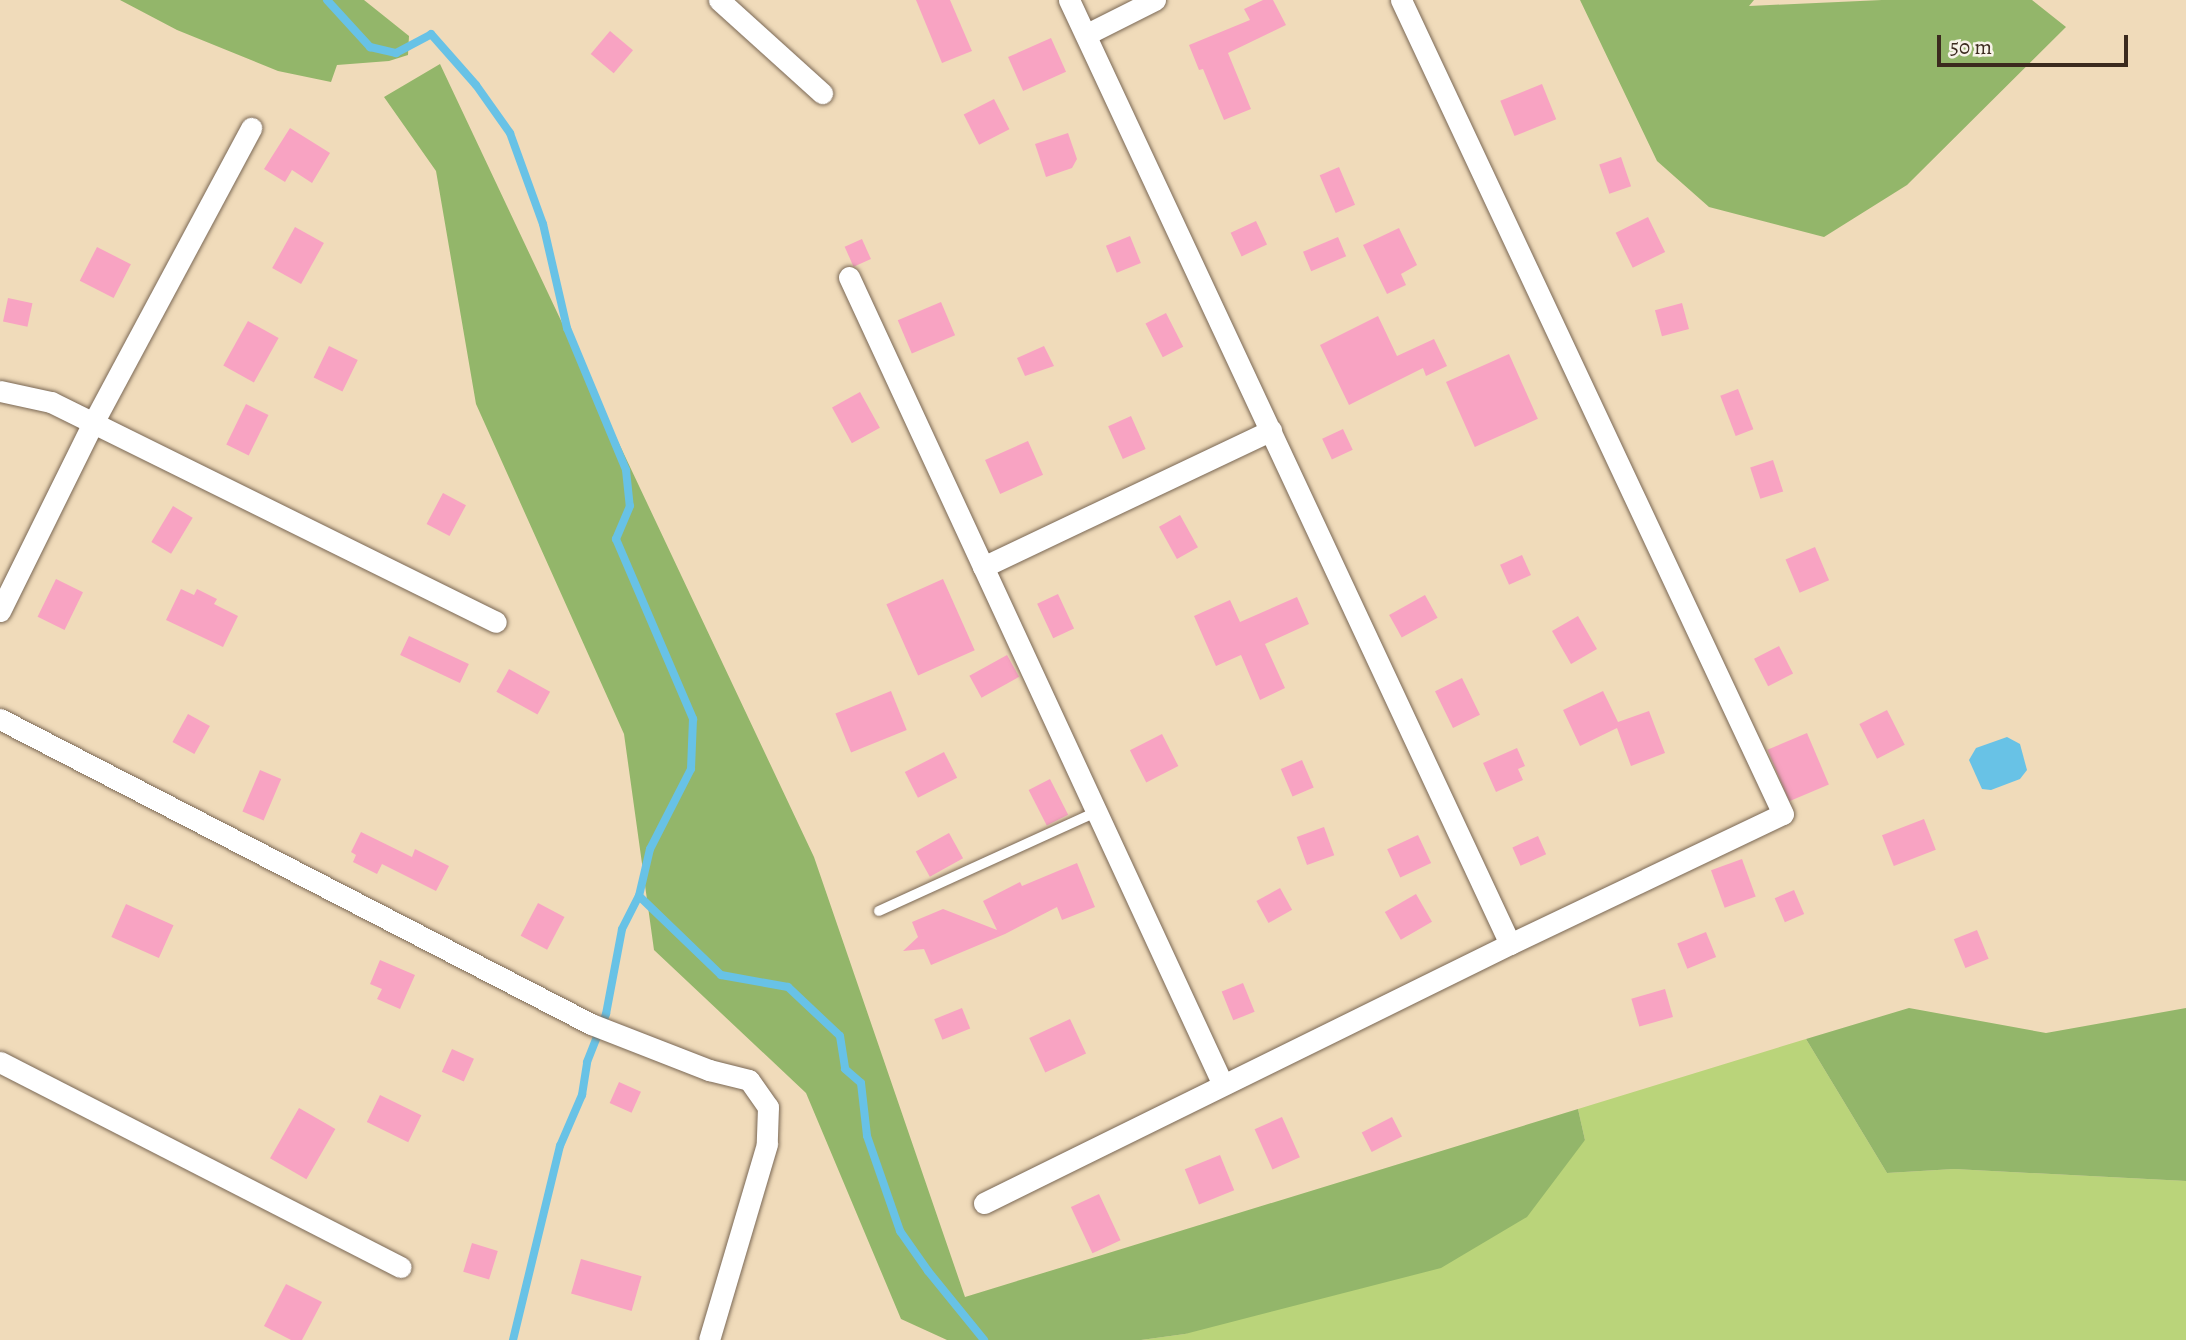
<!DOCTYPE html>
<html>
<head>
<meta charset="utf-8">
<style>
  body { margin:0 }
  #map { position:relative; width:2186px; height:1340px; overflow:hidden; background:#f0dbba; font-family:Alegreya,serif }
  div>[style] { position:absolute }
  .green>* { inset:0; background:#bad47a }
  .forest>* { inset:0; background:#93b66a }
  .water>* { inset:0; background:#68c2e6 }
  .stream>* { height:8px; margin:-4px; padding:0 4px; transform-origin:4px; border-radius:4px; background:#68c2e6 }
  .building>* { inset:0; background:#f8a3c2; transform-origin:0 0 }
  .roads { filter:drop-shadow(0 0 2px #7a6855) drop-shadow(0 0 2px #7a6855) }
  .service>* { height:10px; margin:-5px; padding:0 5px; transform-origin:5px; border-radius:5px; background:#fff }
  .minor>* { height:21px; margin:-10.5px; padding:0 10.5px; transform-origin:10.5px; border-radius:10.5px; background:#fff }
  span { translate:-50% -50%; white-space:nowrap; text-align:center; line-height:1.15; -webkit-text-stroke:5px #f7f3e8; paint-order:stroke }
  .scale { position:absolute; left:1937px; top:35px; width:191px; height:32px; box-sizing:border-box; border:4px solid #3b2a1e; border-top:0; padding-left:9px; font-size:21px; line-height:24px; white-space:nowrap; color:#3b2a1e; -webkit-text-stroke:5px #f7f3e8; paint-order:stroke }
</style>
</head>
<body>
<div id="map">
  <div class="green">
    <div style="clip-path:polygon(1806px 1039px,1887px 1173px,1954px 1169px,2186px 1181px,2186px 1340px,1141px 1340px,1185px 1334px,1585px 1140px,1578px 1109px)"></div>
  </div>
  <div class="forest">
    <div style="clip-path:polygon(120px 0,364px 0,409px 36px,408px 55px,389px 61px,337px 65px,331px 82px,278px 71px,177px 30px)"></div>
    <div style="clip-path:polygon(1580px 0,1754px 0,1749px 6px,1882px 0,2032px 0,2066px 27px,1907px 185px,1824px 237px,1709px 207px,1657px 161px)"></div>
    <div style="clip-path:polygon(440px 64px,814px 857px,965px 1297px,1578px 1109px,1585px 1140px,1527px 1217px,1441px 1268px,1185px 1334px,1141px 1340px,947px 1340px,901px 1319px,806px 1093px,654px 950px,624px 734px,476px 404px,436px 171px,384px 97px)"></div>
    <div style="clip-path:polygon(1909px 1008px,2046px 1033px,2186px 1008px,2186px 1181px,1954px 1169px,1887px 1173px,1806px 1039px)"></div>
  </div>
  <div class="water">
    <div style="clip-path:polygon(2007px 737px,2020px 744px,2027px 770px,2020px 779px,1991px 790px,1982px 789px,1969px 760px,1976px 748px)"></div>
  </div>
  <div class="stream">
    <div style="left:327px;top:0;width:64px;rotate:47.5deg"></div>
    <div style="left:370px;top:47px;width:27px;rotate:13deg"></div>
    <div style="left:396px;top:53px;width:40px;rotate:-28deg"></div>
    <div style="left:431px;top:34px;width:68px;rotate:48.6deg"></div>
    <div style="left:476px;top:85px;width:59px;rotate:54.7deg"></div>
    <div style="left:510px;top:133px;width:97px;rotate:70.1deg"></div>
    <div style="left:543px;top:224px;width:107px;rotate:77deg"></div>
    <div style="left:567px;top:328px;width:154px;rotate:67.4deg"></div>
    <div style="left:626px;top:470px;width:36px;rotate:84deg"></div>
    <div style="left:630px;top:506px;width:36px;rotate:113deg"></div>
    <div style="left:616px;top:539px;width:196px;rotate:66.8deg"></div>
    <div style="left:693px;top:719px;width:50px;rotate:92.3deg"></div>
    <div style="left:691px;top:769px;width:90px;rotate:117.1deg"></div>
    <div style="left:650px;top:849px;width:48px;rotate:103.2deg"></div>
    <div style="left:639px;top:896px;width:114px;rotate:43.9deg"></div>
    <div style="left:721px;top:975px;width:68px;rotate:10.2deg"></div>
    <div style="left:788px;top:987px;width:71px;rotate:43.3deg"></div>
    <div style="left:840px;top:1036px;width:33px;rotate:81deg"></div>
    <div style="left:845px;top:1069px;width:21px;rotate:41deg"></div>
    <div style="left:861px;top:1083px;width:53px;rotate:83.5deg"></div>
    <div style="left:867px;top:1136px;width:101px;rotate:70.8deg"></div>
    <div style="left:900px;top:1231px;width:49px;rotate:55deg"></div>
    <div style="left:928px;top:1271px;width:89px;rotate:50.9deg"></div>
    <div style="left:513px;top:1340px;width:200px;rotate:-76.4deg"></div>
    <div style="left:560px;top:1146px;width:56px;rotate:-66.7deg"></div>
    <div style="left:582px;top:1095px;width:33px;rotate:-81deg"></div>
    <div style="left:587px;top:1062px;width:52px;rotate:-68.4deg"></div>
    <div style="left:606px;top:1014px;width:86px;rotate:-79.3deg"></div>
    <div style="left:622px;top:929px;width:37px;rotate:-63deg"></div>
  </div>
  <div class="building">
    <div style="clip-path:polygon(916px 0,950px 0,972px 51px,942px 63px)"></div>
    <div style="clip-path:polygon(1263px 0,1273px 0,1286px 25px,1228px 53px,1251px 109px,1224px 120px,1203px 69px,1199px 70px,1189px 45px,1250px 20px,1244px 9px)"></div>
    <div style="left:610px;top:31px;width:30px;height:30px;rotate:40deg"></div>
    <div style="left:1051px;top:38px;width:37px;height:47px;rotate:66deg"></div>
    <div style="left:1542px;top:84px;width:38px;height:45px;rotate:68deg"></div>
    <div style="left:994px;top:99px;width:34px;height:34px;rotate:63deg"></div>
    <div style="clip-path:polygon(290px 128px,330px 153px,312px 183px,292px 170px,285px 182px,264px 169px)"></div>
    <div style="clip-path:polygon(1068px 133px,1077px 159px,1072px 168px,1046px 177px,1035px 144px)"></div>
    <div style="left:1621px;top:157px;width:31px;height:23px;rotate:71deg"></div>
    <div style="left:1339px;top:167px;width:41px;height:21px;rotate:67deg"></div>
    <div style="left:1648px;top:217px;width:39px;height:36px;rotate:64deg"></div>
    <div style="left:1256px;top:221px;width:26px;height:28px;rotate:65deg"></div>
    <div style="left:295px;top:227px;width:33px;height:47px;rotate:29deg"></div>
    <div style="clip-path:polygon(1399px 228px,1417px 265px,1401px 274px,1406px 285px,1387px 294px,1363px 245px)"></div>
    <div style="left:1130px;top:236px;width:29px;height:26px;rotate:68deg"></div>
    <div style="left:1338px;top:237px;width:21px;height:38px;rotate:67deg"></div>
    <div style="left:862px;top:239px;width:22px;height:19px;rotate:66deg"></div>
    <div style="left:97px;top:247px;width:38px;height:38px;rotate:27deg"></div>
    <div style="left:8px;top:298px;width:25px;height:24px;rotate:12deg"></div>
    <div style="left:941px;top:302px;width:36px;height:47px;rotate:67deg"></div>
    <div style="left:1682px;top:303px;width:27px;height:28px;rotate:75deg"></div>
    <div style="left:1166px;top:313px;width:38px;height:23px;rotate:63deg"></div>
    <div style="clip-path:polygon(1378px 316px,1397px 356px,1434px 339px,1447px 366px,1426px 376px,1423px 368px,1349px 405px,1320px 345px)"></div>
    <div style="left:248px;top:321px;width:35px;height:51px;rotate:29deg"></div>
    <div style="left:329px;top:346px;width:32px;height:35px;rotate:26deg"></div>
    <div style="clip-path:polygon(1044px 346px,1054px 366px,1025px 376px,1017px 358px)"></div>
    <div style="left:1509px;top:354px;width:71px;height:69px;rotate:66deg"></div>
    <div style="left:1738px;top:389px;width:43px;height:19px;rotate:69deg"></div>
    <div style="left:860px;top:392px;width:41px;height:32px;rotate:61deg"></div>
    <div style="left:246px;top:404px;width:25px;height:45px;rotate:26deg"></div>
    <div style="left:1131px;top:416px;width:36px;height:25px;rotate:66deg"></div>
    <div style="left:1343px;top:429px;width:23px;height:23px;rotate:65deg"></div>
    <div style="left:1028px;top:441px;width:37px;height:47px;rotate:66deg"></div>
    <div style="left:1773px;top:460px;width:33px;height:24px;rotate:72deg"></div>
    <div style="left:443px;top:493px;width:26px;height:35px;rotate:28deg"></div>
    <div style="left:173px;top:506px;width:23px;height:42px;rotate:31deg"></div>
    <div style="left:1180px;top:515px;width:37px;height:24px;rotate:61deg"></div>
    <div style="left:1815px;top:547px;width:36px;height:32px;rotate:67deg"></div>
    <div style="left:1522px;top:555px;width:22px;height:24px;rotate:66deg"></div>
    <div style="left:56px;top:579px;width:30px;height:42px;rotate:26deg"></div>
    <div style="left:943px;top:579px;width:78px;height:62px;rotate:66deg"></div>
    <div style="clip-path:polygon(181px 589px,194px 595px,197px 589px,217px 599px,214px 604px,238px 616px,223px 647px,166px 620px)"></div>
    <div style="left:1058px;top:594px;width:38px;height:23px;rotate:65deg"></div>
    <div style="left:1425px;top:595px;width:26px;height:41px;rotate:61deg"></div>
    <div style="clip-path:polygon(1297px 597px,1309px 624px,1265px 644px,1285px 688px,1260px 700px,1241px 655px,1216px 666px,1194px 616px,1230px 600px,1240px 622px)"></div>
    <div style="left:1578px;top:616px;width:38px;height:30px;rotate:60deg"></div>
    <div style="left:409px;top:636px;width:66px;height:21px;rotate:25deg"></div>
    <div style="left:1779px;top:646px;width:31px;height:28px;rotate:63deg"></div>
    <div style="left:1007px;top:655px;width:25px;height:43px;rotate:61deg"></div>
    <div style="left:509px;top:669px;width:47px;height:26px;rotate:29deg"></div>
    <div style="left:1462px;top:678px;width:41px;height:30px;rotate:64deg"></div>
    <div style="left:891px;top:691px;width:42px;height:60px;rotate:68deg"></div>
    <div style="clip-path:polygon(1603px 691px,1618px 722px,1649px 711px,1665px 753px,1631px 766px,1617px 728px,1580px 746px,1563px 710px)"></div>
    <div style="left:1887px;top:710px;width:39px;height:31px;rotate:63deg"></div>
    <div style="left:188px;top:714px;width:25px;height:32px;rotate:29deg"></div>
    <div style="left:1807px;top:733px;width:56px;height:43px;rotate:67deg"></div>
    <div style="left:1162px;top:734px;width:36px;height:36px;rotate:63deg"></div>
    <div style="clip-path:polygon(1517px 748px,1525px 766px,1518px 769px,1523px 780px,1496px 792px,1483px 763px)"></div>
    <div style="left:944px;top:752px;width:29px;height:44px;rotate:63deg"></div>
    <div style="left:1302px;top:760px;width:30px;height:23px;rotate:67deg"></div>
    <div style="left:260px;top:770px;width:23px;height:45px;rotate:23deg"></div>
    <div style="left:1050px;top:779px;width:40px;height:24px;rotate:63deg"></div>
    <div style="left:1924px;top:819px;width:33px;height:45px;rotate:69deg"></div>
    <div style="left:1324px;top:827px;width:30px;height:29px;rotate:70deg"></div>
    <div style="clip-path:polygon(361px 832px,412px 857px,415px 849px,449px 866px,436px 891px,382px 864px,377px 874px,353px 862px,356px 855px,351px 852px)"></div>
    <div style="left:949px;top:833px;width:29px;height:38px;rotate:61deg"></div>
    <div style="left:1418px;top:835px;width:31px;height:34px;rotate:65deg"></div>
    <div style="left:1538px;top:836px;width:20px;height:28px;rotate:66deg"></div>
    <div style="left:1742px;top:859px;width:40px;height:33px;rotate:70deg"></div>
    <div style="clip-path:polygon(1077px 863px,1095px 907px,1062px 920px,1057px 907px,1005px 934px,931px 965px,924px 949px,903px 951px,918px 937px,912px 922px,943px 909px,997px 930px,983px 901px,1020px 882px,1022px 886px)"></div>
    <div style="left:1280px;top:888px;width:25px;height:27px;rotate:61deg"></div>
    <div style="left:1794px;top:890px;width:26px;height:21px;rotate:67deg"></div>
    <div style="left:1416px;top:894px;width:32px;height:36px;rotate:60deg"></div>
    <div style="left:538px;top:903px;width:30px;height:37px;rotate:28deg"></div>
    <div style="left:126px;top:904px;width:52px;height:36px;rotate:24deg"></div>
    <div style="left:1977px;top:930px;width:31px;height:25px;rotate:68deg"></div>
    <div style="left:1706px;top:932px;width:27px;height:31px;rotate:68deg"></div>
    <div style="clip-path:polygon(380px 960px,415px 975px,400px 1009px,377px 999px,382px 989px,370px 984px)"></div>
    <div style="left:1243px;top:983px;width:31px;height:23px;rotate:68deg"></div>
    <div style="left:1665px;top:989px;width:29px;height:35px;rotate:74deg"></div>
    <div style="left:962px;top:1008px;width:22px;height:30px;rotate:68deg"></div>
    <div style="left:1070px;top:1019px;width:38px;height:45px;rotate:65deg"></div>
    <div style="left:452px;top:1049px;width:24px;height:25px;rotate:24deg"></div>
    <div style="left:619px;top:1082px;width:24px;height:23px;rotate:24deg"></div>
    <div style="left:380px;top:1095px;width:46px;height:30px;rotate:26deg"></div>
    <div style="left:299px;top:1108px;width:42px;height:58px;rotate:30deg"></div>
    <div style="left:1282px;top:1117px;width:44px;height:30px;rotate:66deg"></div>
    <div style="left:1392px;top:1117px;width:22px;height:34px;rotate:63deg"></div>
    <div style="left:1220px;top:1155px;width:38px;height:38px;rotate:68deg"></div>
    <div style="left:1099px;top:1194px;width:51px;height:31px;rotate:65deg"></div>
    <div style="left:472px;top:1243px;width:27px;height:30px;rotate:17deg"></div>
    <div style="left:581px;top:1259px;width:63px;height:36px;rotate:16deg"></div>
    <div style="clip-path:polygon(286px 1284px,322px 1302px,302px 1340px,291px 1340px,264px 1326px)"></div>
  </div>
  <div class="roads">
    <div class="service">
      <div style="left:879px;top:911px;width:239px;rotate:-24.5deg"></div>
    </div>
    <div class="minor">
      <div style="left:719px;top:0;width:139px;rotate:42.1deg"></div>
      <div style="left:1069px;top:0;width:1042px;rotate:64.96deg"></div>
      <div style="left:1087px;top:34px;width:76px;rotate:-26.6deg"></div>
      <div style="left:849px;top:277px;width:890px;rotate:65.16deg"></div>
      <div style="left:0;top:391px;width:52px;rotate:12.2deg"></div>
      <div style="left:51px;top:402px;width:496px;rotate:26.3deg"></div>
      <div style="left:983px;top:567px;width:319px;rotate:-25.4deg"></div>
      <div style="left:0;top:611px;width:210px;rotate:-63.7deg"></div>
      <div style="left:93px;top:423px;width:335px;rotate:-61.8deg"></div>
      <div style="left:0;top:719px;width:665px;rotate:27.3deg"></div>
      <div style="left:591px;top:1024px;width:127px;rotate:21.3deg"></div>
      <div style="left:709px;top:1070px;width:41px;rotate:14deg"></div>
      <div style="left:749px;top:1080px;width:33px;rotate:55deg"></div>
      <div style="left:768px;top:1107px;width:37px;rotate:92deg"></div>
      <div style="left:767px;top:1144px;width:204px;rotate:106.5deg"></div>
      <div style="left:0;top:1062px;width:450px;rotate:27.1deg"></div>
      <div style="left:984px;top:1203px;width:586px;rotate:-26.22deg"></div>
      <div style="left:1510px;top:944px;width:302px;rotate:-25.5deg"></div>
      <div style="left:1783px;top:814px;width:899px;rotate:-115.14deg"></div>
    </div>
  </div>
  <div class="scale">50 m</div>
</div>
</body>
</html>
